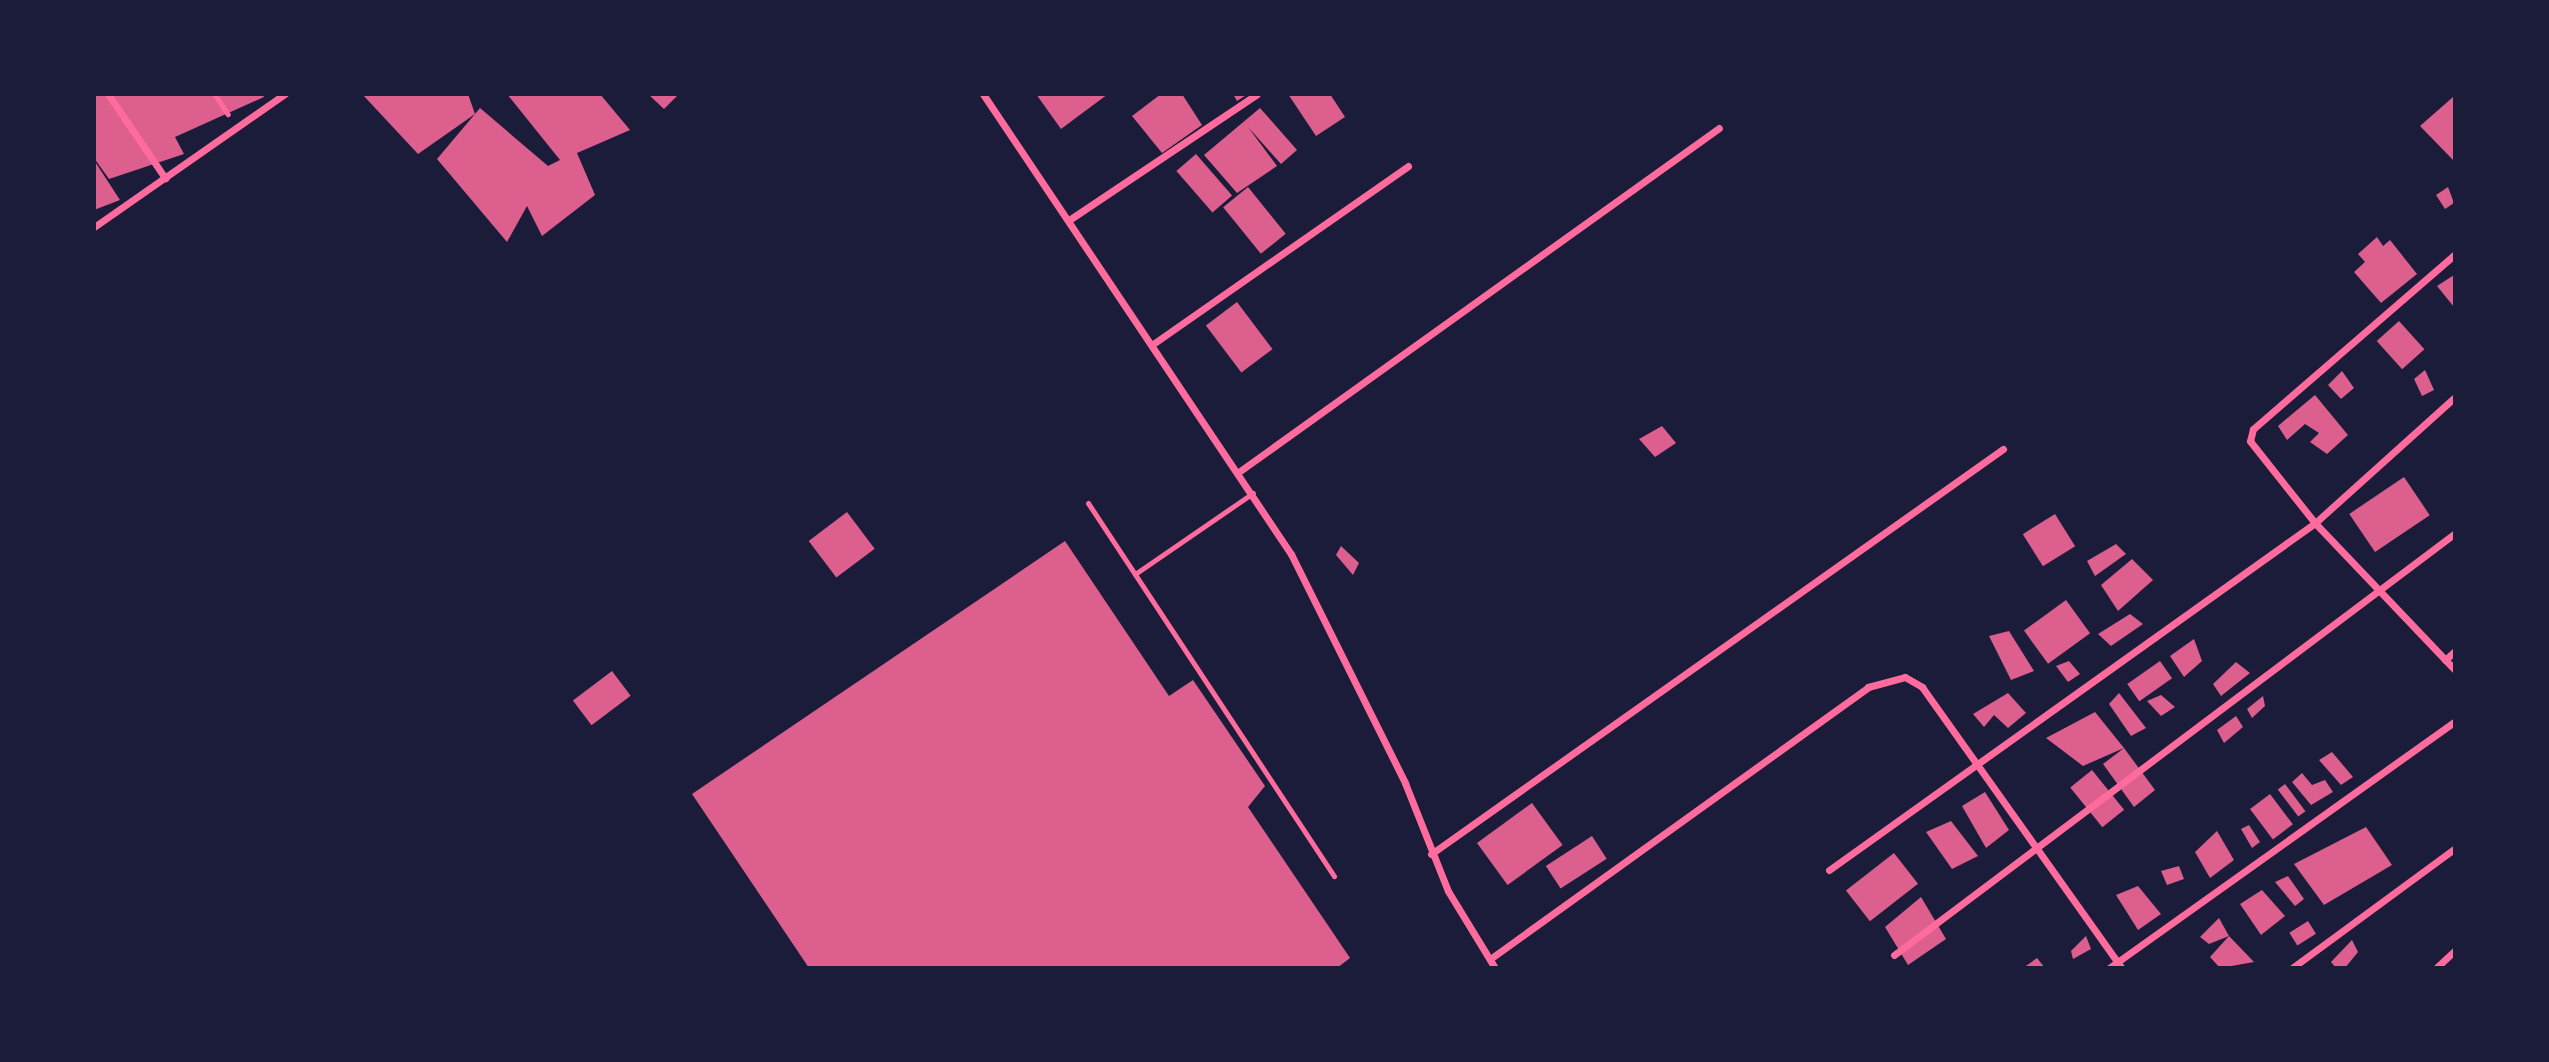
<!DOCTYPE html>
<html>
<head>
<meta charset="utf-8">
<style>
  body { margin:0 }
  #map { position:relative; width:2549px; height:1062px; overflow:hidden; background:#1b1b3a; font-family:"Fira Sans Condensed",sans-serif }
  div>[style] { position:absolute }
  .building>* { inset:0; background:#dd5f8e; transform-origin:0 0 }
  .path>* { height:4.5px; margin:-2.25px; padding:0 2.25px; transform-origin:2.25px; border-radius:2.25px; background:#ff6b9d }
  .service>* { height:5px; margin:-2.5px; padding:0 2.5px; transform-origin:2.5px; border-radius:2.5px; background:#ff6b9d }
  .minor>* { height:7px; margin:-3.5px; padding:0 3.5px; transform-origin:3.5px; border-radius:3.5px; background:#ff6b9d }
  span { translate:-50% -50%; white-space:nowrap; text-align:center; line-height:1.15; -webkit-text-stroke:7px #1b1b3a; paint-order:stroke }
  .frame { position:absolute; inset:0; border:96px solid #1b1b3a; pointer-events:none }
</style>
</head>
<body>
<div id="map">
  <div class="building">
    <div style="clip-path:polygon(94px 94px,262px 94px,264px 97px,175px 137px,184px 154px,109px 179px,94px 158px)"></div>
    <div style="clip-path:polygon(362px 94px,468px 94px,475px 114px,418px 154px)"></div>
    <div style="clip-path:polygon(507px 94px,600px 94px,630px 130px,577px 153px,595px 195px,542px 236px,527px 206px,507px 242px,437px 159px,480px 108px,548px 166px,560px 160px)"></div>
    <div style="clip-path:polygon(648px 94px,679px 94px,664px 109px)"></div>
    <div style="clip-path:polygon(1036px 94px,1108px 94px,1061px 129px)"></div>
    <div style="clip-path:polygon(1161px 94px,1182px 94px,1202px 125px,1162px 153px,1132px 116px)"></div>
    <div style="clip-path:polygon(1233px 94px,1248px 94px,1237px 101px)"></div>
    <div style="clip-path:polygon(1288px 94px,1330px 94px,1345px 117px,1316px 136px)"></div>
    <div style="clip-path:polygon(2453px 97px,2454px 99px,2454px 161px,2420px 126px)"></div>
    <div style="clip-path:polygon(1260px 108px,1297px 150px,1281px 164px,1248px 127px,1277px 166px,1237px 193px,1204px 155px)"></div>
    <div style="left:1196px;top:154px;width:55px;height:26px;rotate:49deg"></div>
    <div style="clip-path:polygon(94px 160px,120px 200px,94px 210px)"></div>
    <div style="left:1248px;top:187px;width:60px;height:32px;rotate:51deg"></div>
    <div style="clip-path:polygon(2448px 187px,2454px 203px,2445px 209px,2436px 195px)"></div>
    <div style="clip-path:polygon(2377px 237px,2383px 246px,2390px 240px,2417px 274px,2381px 303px,2354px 272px,2365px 262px,2358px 254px)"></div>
    <div style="clip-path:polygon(2454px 275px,2454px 307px,2437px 286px)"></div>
    <div style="left:1237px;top:302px;width:59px;height:39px;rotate:53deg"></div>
    <div style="left:2399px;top:321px;width:38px;height:30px;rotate:48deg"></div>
    <div style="clip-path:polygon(2425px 370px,2434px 390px,2422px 396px,2414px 379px)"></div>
    <div style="clip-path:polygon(2342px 371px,2354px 388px,2341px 399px,2328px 385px)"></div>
    <div style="clip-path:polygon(2315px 395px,2348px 435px,2327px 454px,2310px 442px,2319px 433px,2305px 424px,2287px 440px,2278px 426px)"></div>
    <div style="clip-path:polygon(1662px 426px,1676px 443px,1655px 457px,1639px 439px)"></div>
    <div style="left:2404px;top:477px;width:46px;height:66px;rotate:56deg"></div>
    <div style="left:847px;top:512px;width:46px;height:48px;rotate:53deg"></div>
    <div style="left:2055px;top:514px;width:38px;height:38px;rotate:58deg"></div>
    <div style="clip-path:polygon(1065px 541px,1169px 696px,1193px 680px,1265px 786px,1248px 807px,1350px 958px,1337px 968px,809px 968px,692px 794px)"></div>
    <div style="clip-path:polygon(2116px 544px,2126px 554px,2095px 576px,2087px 561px)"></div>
    <div style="clip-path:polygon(1341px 546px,1359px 563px,1353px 575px,1336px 555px)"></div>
    <div style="clip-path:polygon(2132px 559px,2153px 580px,2118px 611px,2101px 585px)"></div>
    <div style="left:2066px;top:600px;width:41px;height:52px;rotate:54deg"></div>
    <div style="clip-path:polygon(2130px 614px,2143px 624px,2111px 646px,2098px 634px)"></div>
    <div style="clip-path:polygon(2009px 631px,2034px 671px,2011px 680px,1989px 636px)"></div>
    <div style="clip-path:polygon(2194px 639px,2202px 661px,2184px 677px,2170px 656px)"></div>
    <div style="clip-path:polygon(2069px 661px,2080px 674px,2068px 682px,2056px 666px)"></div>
    <div style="left:2160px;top:661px;width:21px;height:40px;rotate:55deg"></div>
    <div style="clip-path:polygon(2236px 662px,2250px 673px,2221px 696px,2213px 684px)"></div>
    <div style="left:612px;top:671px;width:31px;height:49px;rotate:53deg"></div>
    <div style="clip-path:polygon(2008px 693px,2026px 713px,2008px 728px,1994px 715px,1984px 727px,1973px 714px)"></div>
    <div style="clip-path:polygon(2119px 693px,2146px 728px,2131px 736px,2109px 704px)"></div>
    <div style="clip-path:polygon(2161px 695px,2175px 707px,2161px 716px,2147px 701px)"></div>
    <div style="clip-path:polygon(2263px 696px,2265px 706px,2252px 718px,2247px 709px)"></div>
    <div style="clip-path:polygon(2095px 712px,2124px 748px,2155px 790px,2134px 807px,2103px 764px,2124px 748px,2083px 766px,2046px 738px)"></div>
    <div style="clip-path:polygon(2236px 716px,2243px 727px,2224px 743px,2217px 730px)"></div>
    <div style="clip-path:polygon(2332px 752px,2353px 777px,2341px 785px,2319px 760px)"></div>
    <div style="left:2092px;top:770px;width:51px;height:28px;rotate:51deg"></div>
    <div style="clip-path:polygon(2302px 773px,2312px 785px,2325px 780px,2333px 792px,2311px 805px,2292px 782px)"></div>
    <div style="left:2285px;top:784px;width:34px;height:9px;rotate:53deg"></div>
    <div style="clip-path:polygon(1985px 792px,2009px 830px,1986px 848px,1962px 806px)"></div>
    <div style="left:2270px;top:794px;width:38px;height:25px;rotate:53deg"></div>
    <div style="left:1532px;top:803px;width:52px;height:68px;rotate:54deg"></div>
    <div style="clip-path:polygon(1951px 821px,1978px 856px,1952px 869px,1926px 832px)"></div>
    <div style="clip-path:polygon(2249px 825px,2260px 842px,2252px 848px,2241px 829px)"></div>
    <div style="clip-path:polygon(2366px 827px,2392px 865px,2324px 905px,2294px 864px)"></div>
    <div style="clip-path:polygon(2217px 831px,2234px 860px,2210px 878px,2195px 852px)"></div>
    <div style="left:1592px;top:836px;width:27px;height:55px;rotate:57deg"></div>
    <div style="left:1894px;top:853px;width:39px;height:61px;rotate:52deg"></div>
    <div style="clip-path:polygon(2179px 866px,2184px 879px,2167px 885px,2161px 871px)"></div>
    <div style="clip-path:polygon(2288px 876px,2304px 899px,2295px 906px,2275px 882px)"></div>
    <div style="clip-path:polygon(2138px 886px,2161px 914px,2138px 930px,2116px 895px)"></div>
    <div style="clip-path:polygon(2262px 890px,2285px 916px,2261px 935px,2240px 904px)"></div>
    <div style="clip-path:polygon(1921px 897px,1946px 939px,1908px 965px,1885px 927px)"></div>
    <div style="clip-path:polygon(2219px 918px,2229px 936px,2209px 944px,2200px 937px)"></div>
    <div style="left:2308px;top:921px;width:15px;height:22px;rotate:58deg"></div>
    <div style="clip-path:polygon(2086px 936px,2091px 949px,2073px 959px,2071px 951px)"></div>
    <div style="clip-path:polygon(2229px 936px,2254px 962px,2220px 968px,2210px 957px)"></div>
    <div style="clip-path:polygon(2352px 940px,2358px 952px,2345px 968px,2336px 968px,2331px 962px)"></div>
    <div style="clip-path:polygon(2037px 958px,2045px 968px,2023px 968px)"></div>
  </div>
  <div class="path">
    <div style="left:215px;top:94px;width:24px;rotate:57deg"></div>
  </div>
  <div class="service">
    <div style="left:1088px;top:503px;width:447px;rotate:56.6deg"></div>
    <div style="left:1135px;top:574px;width:143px;rotate:-34.5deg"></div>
  </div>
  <div class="minor">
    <div style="left:108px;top:94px;width:102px;rotate:55.8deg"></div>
    <div style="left:983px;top:94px;width:554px;rotate:56.2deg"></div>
    <div style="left:1291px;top:554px;width:256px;rotate:63.5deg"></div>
    <div style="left:1405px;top:783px;width:116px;rotate:68.3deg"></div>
    <div style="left:1448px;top:891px;width:90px;rotate:58.6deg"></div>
    <div style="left:1069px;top:220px;width:226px;rotate:-33.8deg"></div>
    <div style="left:94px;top:227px;width:233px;rotate:-34.9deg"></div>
    <div style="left:2454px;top:255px;width:266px;rotate:139.1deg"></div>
    <div style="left:2253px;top:429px;width:12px;rotate:104deg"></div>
    <div style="left:2250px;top:441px;width:105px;rotate:51.6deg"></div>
    <div style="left:2315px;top:523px;width:202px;rotate:46.4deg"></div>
    <div style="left:1153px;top:344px;width:311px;rotate:-34.9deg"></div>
    <div style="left:1240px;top:471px;width:589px;rotate:-35.61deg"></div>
    <div style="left:2445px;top:660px;width:12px;rotate:-42deg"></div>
    <div style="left:1431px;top:854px;width:701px;rotate:-35.3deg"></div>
    <div style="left:1829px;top:870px;width:597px;rotate:-35.53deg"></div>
    <div style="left:2315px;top:523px;width:187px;rotate:-42deg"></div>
    <div style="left:1894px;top:955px;width:701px;rotate:-36.94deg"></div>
    <div style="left:1490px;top:959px;width:466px;rotate:-35.7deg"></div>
    <div style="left:1868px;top:687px;width:38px;rotate:-15deg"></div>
    <div style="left:1905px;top:677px;width:20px;rotate:30deg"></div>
    <div style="left:1922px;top:687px;width:345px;rotate:54.6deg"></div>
    <div style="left:2109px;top:968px;width:424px;rotate:-35.5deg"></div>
    <div style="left:2292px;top:968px;width:201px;rotate:-36.3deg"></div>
    <div style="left:2436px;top:968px;width:25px;rotate:-43deg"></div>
  </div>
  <div class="frame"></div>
</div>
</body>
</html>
